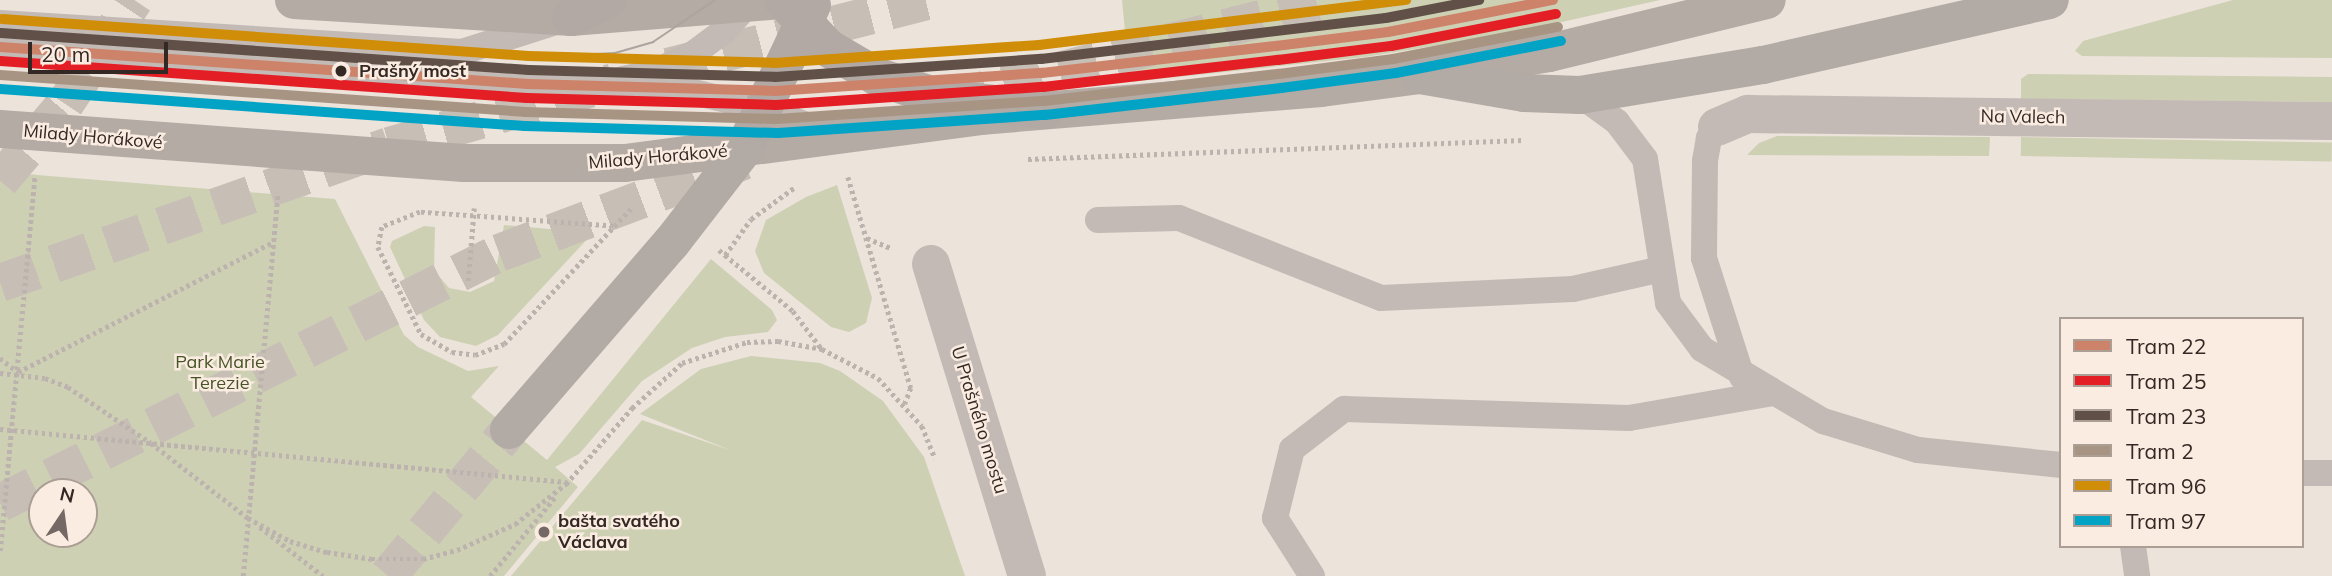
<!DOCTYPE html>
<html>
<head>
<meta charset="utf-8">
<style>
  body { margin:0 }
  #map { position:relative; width:2332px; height:576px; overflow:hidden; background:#ece3db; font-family:Mulish,sans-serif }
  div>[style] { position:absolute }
  .green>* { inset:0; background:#ced0b4; transform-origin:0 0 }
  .trunk-tunnel>* { height:38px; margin-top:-19px; transform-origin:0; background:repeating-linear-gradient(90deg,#c7beb6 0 38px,transparent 0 57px) }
  .path>* { height:4.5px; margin-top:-2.25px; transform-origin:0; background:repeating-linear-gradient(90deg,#bcb3ae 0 3.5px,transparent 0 7px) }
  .service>* { height:26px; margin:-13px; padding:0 13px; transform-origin:13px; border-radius:13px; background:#c3bab5 }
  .pedestrian>* { height:38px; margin:-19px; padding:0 19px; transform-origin:19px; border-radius:19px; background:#c3bab5 }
  .minor>* { height:38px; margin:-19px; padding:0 19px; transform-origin:19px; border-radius:19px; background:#c3bab5 }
  .secondary>* { height:38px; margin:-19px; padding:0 19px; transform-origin:19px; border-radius:19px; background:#b4aba5 }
  .primary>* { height:38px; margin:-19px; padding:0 19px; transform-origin:19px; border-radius:19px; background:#b2a9a4 }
  .trunk>* { height:38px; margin:-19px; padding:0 19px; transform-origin:19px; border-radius:19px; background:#b2aaa4 }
  .tram>* { height:2px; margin:-1px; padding:0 1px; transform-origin:1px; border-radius:1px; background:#aca49f }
  .tram-1>* { height:10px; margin:-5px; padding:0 5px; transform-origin:5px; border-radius:5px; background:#cd826a }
  .tram-2>* { height:10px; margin:-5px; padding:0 5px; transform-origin:5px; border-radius:5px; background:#e31e25 }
  .tram-3>* { height:10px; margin:-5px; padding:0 5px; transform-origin:5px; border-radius:5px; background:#605047 }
  .tram-4>* { height:10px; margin:-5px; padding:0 5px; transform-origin:5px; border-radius:5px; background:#a89483 }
  .tram-5>* { height:10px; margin:-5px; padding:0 5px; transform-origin:5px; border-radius:5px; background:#d08d07 }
  .tram-6>* { height:10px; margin:-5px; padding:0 5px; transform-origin:5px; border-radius:5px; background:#03a3c6 }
  .dots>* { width:19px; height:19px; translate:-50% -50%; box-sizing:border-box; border:4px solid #faece1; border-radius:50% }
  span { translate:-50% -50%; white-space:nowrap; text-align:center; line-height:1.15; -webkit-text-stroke:5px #faece1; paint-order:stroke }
  .stop-label { font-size:18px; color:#342824; font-weight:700 }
  .left { translate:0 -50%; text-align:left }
  .street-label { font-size:18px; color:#342824 }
  .park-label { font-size:18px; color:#465326 }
  .poi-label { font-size:18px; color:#342824; font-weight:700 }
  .legend { position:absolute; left:2059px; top:317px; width:245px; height:231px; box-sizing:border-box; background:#faece1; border:2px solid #ab9e95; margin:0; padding:9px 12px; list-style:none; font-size:21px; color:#342824 }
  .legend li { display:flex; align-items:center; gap:14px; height:35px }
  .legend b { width:35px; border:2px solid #ab9e95 }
  .north { position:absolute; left:28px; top:478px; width:70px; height:70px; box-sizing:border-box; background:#faece1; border:2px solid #ab9e95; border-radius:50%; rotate:13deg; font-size:19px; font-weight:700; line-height:28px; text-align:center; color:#342824 }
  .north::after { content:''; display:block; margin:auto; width:24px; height:32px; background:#746964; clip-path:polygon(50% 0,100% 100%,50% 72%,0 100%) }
  .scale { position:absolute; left:28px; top:42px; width:140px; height:32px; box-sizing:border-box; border:4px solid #342824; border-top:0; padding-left:9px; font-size:21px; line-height:24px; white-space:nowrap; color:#342824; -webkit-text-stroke:5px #faece1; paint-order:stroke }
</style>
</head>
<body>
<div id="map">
  <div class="green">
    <div style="clip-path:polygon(1122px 0,1660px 0,1513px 33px,1365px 57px,1130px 82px)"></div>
    <div style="clip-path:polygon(2233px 0,2332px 0,2332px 58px,2082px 56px,2075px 51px,2083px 41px)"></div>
    <div style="clip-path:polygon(2028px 74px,2332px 77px,2332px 102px,2021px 99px,2021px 79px)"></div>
    <div style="clip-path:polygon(1777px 136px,1990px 137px,1989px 156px,1747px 155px,1759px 143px)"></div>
    <div style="left:2021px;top:137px;width:311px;height:19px;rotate:1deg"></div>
    <div style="clip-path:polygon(evenodd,0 172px,335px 199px,404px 335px,418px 347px,468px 371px,499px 366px,471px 397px,547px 460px,711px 259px,772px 310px,777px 320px,768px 332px,725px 337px,692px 348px,642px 381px,579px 454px,555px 467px,578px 487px,504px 576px,0 576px,0 172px,42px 492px,84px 492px,84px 534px,42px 534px,42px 492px)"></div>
    <div style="clip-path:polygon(837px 185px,872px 298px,866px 323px,849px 332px,831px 327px,764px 273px,755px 251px,766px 220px,806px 197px)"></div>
    <div style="clip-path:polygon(504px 225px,593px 233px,498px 335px,476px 346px,440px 337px,424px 320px,390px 247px,392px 241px,424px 226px,435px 227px,434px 270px,449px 288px,470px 292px,494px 281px)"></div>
    <div style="clip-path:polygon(751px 356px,820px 363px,840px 371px,883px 401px,924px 457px,965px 576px,511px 576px,642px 420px,730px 450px,640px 414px,701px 369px)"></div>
  </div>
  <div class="trunk-tunnel">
    <div style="left:668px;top:67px;width:270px;rotate:-14.3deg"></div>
    <div style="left:949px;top:99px;width:398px;rotate:-14.4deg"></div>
    <div style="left:0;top:181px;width:101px;rotate:-49.8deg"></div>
    <div style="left:65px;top:104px;width:125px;rotate:-56.4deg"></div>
    <div style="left:0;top:283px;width:412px;rotate:-19.4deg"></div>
    <div style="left:389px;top:146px;width:233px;rotate:-15.9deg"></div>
    <div style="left:0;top:503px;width:558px;rotate:-26.61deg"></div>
    <div style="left:499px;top:253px;width:262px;rotate:-20.6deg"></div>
    <div style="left:388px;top:576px;width:190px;rotate:-50.3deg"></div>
  </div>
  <div class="path">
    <div style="left:1028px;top:159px;width:495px;rotate:-2.2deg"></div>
    <div style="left:848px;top:177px;width:220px;rotate:73.4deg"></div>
    <div style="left:911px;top:388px;width:17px;rotate:111deg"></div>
    <div style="left:613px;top:226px;width:194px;rotate:-175.9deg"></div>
    <div style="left:420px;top:212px;width:41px;rotate:158.5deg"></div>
    <div style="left:382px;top:227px;width:20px;rotate:101deg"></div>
    <div style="left:378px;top:247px;width:97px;rotate:63.7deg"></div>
    <div style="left:421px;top:334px;width:36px;rotate:30deg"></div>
    <div style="left:452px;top:352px;width:23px;rotate:7deg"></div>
    <div style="left:475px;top:355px;width:31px;rotate:-21deg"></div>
    <div style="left:504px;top:344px;width:187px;rotate:-46.9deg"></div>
    <div style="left:867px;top:238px;width:26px;rotate:23deg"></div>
    <div style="left:719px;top:250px;width:8px;rotate:40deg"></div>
    <div style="left:725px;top:255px;width:44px;rotate:-54.2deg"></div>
    <div style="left:751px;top:219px;width:54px;rotate:-36deg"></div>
    <div style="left:725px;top:255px;width:88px;rotate:39.5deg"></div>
    <div style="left:793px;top:311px;width:46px;rotate:52.9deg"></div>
    <div style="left:468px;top:281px;width:73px;rotate:-85.3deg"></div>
    <div style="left:0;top:358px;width:23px;rotate:38deg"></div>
    <div style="left:18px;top:372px;width:286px;rotate:-27deg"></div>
    <div style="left:0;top:373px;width:45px;rotate:6.3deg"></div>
    <div style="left:45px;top:378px;width:25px;rotate:21deg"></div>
    <div style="left:68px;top:387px;width:100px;rotate:34deg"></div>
    <div style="left:151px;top:443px;width:123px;rotate:37.7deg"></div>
    <div style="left:248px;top:518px;width:48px;rotate:28.7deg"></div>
    <div style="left:290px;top:541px;width:39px;rotate:17deg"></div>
    <div style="left:327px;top:552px;width:46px;rotate:8.8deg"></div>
    <div style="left:372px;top:559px;width:51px"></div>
    <div style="left:423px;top:559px;width:35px;rotate:-15deg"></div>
    <div style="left:457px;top:550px;width:64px;rotate:-24.1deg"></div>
    <div style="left:515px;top:524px;width:68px;rotate:-38.4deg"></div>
    <div style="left:0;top:429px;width:569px;rotate:5.34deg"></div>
    <div style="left:566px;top:484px;width:101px;rotate:-49deg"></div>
    <div style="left:632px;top:408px;width:67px;rotate:-42deg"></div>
    <div style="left:682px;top:363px;width:68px;rotate:-17.9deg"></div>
    <div style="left:747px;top:342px;width:31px;rotate:-2deg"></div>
    <div style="left:778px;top:341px;width:45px;rotate:10.3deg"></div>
    <div style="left:822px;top:349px;width:63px;rotate:27.4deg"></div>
    <div style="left:878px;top:378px;width:65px;rotate:47.5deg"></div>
    <div style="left:922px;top:426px;width:35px;rotate:68deg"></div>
    <div style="left:260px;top:527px;width:80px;rotate:37.9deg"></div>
    <div style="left:0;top:551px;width:378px;rotate:-84.7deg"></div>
    <div style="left:243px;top:576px;width:385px;rotate:-84.8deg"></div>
    <div style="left:490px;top:576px;width:104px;rotate:-50.5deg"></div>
  </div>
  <div class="service">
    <div style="left:0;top:23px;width:463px;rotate:3.6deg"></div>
    <div style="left:462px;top:52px;width:99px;rotate:-17.7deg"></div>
    <div style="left:0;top:47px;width:694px;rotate:3.72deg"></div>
    <div style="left:693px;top:92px;width:74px;rotate:13.3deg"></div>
    <div style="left:765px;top:109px;width:70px;rotate:21deg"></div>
    <div style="left:623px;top:79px;width:30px;rotate:-12deg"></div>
    <div style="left:652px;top:73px;width:45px;rotate:-24.9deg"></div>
    <div style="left:693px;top:54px;width:39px;rotate:-37deg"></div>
    <div style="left:724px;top:31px;width:42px;rotate:-47.9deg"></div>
    <div style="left:1580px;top:95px;width:46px;rotate:36.1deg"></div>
    <div style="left:1617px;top:122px;width:46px;rotate:52.9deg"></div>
    <div style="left:1645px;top:159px;width:146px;rotate:80.9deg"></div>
    <div style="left:1668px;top:303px;width:57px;rotate:53.5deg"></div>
    <div style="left:1702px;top:349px;width:141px;rotate:30.8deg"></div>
    <div style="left:1823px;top:421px;width:99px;rotate:17deg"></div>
    <div style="left:1918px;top:450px;width:144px;rotate:6deg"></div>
    <div style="left:1717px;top:127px;width:14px;rotate:126deg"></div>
    <div style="left:1709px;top:138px;width:23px;rotate:100deg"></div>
    <div style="left:1705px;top:161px;width:97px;rotate:90.6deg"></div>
    <div style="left:1704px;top:258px;width:125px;rotate:72.3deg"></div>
    <div style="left:1098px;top:220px;width:81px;rotate:-1.4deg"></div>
    <div style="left:1179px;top:218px;width:217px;rotate:21.6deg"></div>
    <div style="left:1381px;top:298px;width:192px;rotate:-2.7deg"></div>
    <div style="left:1573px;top:289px;width:91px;rotate:-12.7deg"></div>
    <div style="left:2302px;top:473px;width:30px"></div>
    <div style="left:2133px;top:546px;width:30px;rotate:82deg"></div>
    <div style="left:1312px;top:576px;width:69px;rotate:-122.5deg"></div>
    <div style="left:1275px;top:518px;width:71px;rotate:-76.2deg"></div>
    <div style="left:1292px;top:449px;width:66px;rotate:-37.6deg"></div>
    <div style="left:1344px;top:409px;width:285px;rotate:1.8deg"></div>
    <div style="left:1629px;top:418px;width:145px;rotate:-9.9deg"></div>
  </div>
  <div class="pedestrian">
    <div style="left:931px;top:264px;width:326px;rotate:72.9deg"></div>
  </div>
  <div class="minor">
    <div style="left:1717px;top:127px;width:34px;rotate:-23deg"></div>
    <div style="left:1748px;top:114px;width:584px;rotate:0.69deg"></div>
  </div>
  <div class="secondary">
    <div style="left:294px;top:0;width:278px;rotate:3.5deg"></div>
    <div style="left:571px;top:17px;width:214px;rotate:-4.6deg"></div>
    <div style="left:0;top:129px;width:465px;rotate:4.2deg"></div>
    <div style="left:464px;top:163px;width:161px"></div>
    <div style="left:625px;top:163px;width:358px;rotate:-7.5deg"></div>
    <div style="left:980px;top:116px;width:342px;rotate:-4.7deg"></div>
    <div style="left:1321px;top:88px;width:100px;rotate:-7.5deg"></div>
    <div style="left:1420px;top:75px;width:131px;rotate:-9.7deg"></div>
    <div style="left:1549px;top:53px;width:224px;rotate:-13.7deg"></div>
  </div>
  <div class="primary">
    <div style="left:783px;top:0;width:66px;rotate:46.8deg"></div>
    <div style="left:828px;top:48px;width:56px;rotate:30.3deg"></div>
    <div style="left:876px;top:76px;width:65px;rotate:19deg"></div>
    <div style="left:937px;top:97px;width:109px;rotate:6.9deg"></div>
    <div style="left:571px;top:17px;width:40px;rotate:-25deg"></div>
    <div style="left:744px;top:149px;width:159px;rotate:-64.7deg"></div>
  </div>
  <div class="trunk">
    <div style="left:1420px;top:75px;width:106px;rotate:9.8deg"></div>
    <div style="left:1524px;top:93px;width:56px;rotate:2deg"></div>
    <div style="left:1580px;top:95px;width:185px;rotate:-9.3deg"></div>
    <div style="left:1763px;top:65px;width:294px;rotate:-12.8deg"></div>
    <div style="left:509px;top:430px;width:249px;rotate:-49.1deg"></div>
    <div style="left:672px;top:242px;width:118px;rotate:-52.3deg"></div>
  </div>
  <div class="tram">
    <div style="left:534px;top:57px;width:81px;rotate:-2.8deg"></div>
    <div style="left:615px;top:53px;width:40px;rotate:-16deg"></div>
    <div style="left:653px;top:42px;width:75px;rotate:-34.1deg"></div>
  </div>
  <div class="tram-1">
    <div style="left:0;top:47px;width:529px;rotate:4.01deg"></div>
    <div style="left:528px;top:84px;width:247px;rotate:1.6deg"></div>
    <div style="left:775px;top:91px;width:268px;rotate:-3.9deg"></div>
    <div style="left:1042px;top:73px;width:236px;rotate:-6.6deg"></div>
    <div style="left:1276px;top:46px;width:113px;rotate:-7.1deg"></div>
    <div style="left:1388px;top:32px;width:168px;rotate:-11deg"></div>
  </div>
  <div class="tram-2">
    <div style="left:0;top:61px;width:528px;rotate:4.02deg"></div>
    <div style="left:527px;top:98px;width:249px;rotate:1.6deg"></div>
    <div style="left:776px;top:105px;width:268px;rotate:-3.9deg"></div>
    <div style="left:1043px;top:87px;width:237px;rotate:-6.6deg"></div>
    <div style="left:1278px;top:60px;width:114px;rotate:-7.1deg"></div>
    <div style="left:1391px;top:46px;width:168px;rotate:-11deg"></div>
  </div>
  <div class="tram-3">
    <div style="left:1px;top:33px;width:529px;rotate:4.01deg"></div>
    <div style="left:529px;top:70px;width:246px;rotate:1.6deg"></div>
    <div style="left:775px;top:77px;width:267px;rotate:-3.9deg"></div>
    <div style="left:1041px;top:59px;width:347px;rotate:-6.8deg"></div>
    <div style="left:1386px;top:18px;width:95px;rotate:-11deg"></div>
  </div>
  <div class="tram-4">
    <div style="left:0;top:75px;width:527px;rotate:4.02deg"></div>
    <div style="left:526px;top:112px;width:251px;rotate:1.6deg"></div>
    <div style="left:777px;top:119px;width:268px;rotate:-3.9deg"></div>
    <div style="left:1044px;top:101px;width:237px;rotate:-6.6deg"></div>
    <div style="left:1279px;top:74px;width:115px;rotate:-7.5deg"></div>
    <div style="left:1393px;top:59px;width:168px;rotate:-11deg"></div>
  </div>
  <div class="tram-5">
    <div style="left:2px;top:19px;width:528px;rotate:4.02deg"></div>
    <div style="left:529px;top:56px;width:245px;rotate:1.6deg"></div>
    <div style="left:774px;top:63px;width:266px;rotate:-3.9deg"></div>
    <div style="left:1039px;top:45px;width:370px;rotate:-7deg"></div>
  </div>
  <div class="tram-6">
    <div style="left:0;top:89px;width:526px;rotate:4.03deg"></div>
    <div style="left:525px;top:126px;width:253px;rotate:1.6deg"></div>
    <div style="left:778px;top:133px;width:268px;rotate:-3.9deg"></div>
    <div style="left:1045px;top:115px;width:238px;rotate:-6.5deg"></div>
    <div style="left:1281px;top:88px;width:116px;rotate:-7.4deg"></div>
    <div style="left:1396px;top:73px;width:168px;rotate:-11deg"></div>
  </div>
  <div class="dots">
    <div style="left:341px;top:71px;background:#342824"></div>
    <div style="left:544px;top:532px;background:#746964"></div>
  </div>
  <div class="stop-label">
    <span class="left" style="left:359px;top:71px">Prašný most</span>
  </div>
  <div class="street-label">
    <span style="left:2023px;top:117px;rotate:1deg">Na Valech</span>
    <span style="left:93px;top:137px;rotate:5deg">Milady Horákové</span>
    <span style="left:658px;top:157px;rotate:-5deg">Milady Horákové</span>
    <span style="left:979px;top:420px;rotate:73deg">U Prašného mostu</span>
  </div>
  <div class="park-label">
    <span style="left:220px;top:373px">Park Marie<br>Terezie</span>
  </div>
  <div class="poi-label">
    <span class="left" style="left:558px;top:532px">bašta svatého<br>Václava</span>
  </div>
  <ul class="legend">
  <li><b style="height:9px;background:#cd826a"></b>Tram 22</li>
  <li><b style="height:9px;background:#e31e25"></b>Tram 25</li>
  <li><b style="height:9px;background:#605047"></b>Tram 23</li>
  <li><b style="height:9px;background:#a89483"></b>Tram 2</li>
  <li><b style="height:9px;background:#d08d07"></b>Tram 96</li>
  <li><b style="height:9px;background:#03a3c6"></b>Tram 97</li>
  </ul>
  <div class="north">N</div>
  <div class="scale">20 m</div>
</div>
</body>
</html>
